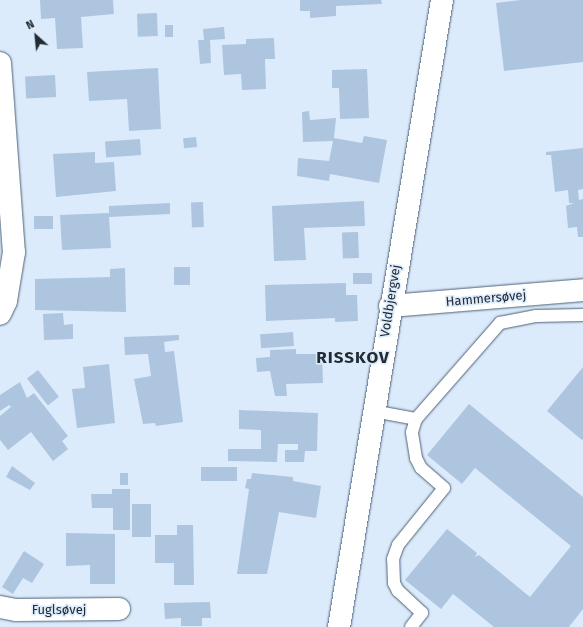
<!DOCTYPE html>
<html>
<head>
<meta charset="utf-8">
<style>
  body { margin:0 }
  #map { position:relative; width:583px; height:627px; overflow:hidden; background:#dcebfb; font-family:"Fira Sans",sans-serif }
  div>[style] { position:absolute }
  .building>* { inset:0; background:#adc5df; transform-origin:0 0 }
  .roads { filter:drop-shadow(0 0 1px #4c6178) drop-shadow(0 0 1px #4c6178) }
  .lane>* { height:12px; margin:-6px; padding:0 6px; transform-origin:6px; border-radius:6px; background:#fff }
  .street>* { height:22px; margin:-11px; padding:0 11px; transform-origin:11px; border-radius:11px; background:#fff }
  span { translate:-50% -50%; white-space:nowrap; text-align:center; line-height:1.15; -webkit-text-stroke:3px #dcebfb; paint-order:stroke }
  .street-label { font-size:13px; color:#222b35 }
  .district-label { font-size:17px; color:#222b35; font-weight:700; letter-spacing:1px }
  .north { position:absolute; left:16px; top:16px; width:40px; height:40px; -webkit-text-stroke:3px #dcebfb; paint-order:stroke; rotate:333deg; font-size:11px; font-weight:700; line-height:16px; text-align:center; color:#222b35 }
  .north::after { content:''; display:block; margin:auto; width:14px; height:18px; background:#222b35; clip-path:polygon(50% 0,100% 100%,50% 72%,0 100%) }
</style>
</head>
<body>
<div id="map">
  <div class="building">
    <div style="clip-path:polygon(40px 0,113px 0,114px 14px,81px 17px,83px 48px,57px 49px,55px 18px,41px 19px)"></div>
    <div style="clip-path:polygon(300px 0,381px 0,382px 4px,336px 6px,336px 16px,310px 18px,310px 11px,300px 11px)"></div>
    <div style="clip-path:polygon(521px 0,583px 0,583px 62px,504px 71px,496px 3px)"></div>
    <div style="left:157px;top:13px;width:23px;height:20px;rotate:88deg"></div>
    <div style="left:165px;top:25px;width:8px;height:12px"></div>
    <div style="clip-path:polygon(224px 27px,225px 39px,210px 40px,211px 63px,200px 64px,198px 40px,204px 40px,203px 29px)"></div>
    <div style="clip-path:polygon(274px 38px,275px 59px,265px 59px,266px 89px,242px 90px,241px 74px,224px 75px,222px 45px,246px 44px,246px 39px)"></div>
    <div style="clip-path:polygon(158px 68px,161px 129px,129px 131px,127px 99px,89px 101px,87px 72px)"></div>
    <div style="clip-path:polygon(367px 69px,369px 118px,340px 119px,339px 88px,332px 88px,332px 70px)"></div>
    <div style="left:55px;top:75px;width:22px;height:30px;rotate:87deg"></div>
    <div style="clip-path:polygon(309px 111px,310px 120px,336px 118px,334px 138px,362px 143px,364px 136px,387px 140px,379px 183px,330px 174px,329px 181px,297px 176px,298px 158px,329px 161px,333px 141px,303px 142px,302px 112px)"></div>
    <div style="left:196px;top:137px;width:10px;height:13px;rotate:84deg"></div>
    <div style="left:140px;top:139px;width:16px;height:35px;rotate:86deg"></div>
    <div style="clip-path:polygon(583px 148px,583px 189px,578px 190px,579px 200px,583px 199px,583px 237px,578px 237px,577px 227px,568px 228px,566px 206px,574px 203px,569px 203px,568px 190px,555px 192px,551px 155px,546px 155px,546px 152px)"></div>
    <div style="clip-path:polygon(95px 152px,95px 163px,114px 162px,116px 191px,56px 197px,53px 154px)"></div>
    <div style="clip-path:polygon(364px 201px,365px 226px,304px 228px,306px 260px,274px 261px,272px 206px)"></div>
    <div style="left:203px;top:202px;width:25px;height:12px;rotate:88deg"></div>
    <div style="clip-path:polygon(170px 203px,170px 214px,109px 217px,111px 248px,62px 250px,60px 215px,109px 213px,109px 206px)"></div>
    <div style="left:53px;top:216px;width:13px;height:19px;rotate:90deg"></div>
    <div style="left:358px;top:232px;width:26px;height:16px;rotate:88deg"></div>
    <div style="left:174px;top:267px;width:16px;height:18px"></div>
    <div style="clip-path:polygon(125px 268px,126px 312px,35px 310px,35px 279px,110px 277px,110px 269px)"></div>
    <div style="left:353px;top:273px;width:19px;height:11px"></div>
    <div style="clip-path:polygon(346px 283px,346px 295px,357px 295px,358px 321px,335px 322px,335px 318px,266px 321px,265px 285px)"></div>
    <div style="clip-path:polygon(63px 313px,64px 325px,73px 324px,73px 339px,44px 340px,43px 314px)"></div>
    <div style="left:293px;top:332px;width:14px;height:33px;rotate:86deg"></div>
    <div style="clip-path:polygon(179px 335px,179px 340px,164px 342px,165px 352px,174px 351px,183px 422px,156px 426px,155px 423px,143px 424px,134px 379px,151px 376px,148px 354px,125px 355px,124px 337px)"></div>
    <div style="clip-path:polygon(296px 349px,296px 354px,322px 354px,323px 383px,286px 384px,287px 396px,275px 396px,270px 371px,257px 372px,256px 358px,270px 357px,270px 350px)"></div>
    <div style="clip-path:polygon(109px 364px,115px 423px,77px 428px,72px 389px,85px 388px,83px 367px)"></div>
    <div style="clip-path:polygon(583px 367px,583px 439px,582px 440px,547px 411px)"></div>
    <div style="left:38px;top:370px;width:34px;height:14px;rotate:52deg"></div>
    <div style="clip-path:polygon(20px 382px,27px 398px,34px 393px,68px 436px,62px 441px,68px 449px,53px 461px,31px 432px,8px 450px,0 440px,0 416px,11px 407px,9px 405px,0 411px,0 395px)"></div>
    <div style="clip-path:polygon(469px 404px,583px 497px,583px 609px,569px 627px,494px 627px,453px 594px,441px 609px,405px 580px,447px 529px,477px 553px,475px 557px,479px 555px,530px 597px,571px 546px,475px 468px,462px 484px,427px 455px)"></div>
    <div style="clip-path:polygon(239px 410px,318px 413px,317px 451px,305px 451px,304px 462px,285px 462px,285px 450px,298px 450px,298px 444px,278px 444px,277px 462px,228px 461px,228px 449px,261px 449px,261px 430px,239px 429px)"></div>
    <div style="clip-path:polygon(12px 466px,35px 483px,30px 490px,6px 477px)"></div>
    <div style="left:201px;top:467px;width:36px;height:14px"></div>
    <div style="left:120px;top:473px;width:8px;height:12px"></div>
    <div style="clip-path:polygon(252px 473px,293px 477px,293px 481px,321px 486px,316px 518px,279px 512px,267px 574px,237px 574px,249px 489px,245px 488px,247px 479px,251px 479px)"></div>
    <div style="clip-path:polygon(112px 489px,130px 489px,130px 530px,113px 530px,113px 508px,92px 508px,91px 494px,112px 494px)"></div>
    <div style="left:132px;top:504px;width:19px;height:33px"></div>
    <div style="clip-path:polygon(177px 525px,193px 525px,194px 585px,174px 585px,174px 563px,155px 563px,155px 535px,177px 535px)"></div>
    <div style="clip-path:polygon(66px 533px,115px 534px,115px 584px,90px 584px,90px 565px,66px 566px)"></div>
    <div style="clip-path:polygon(24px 551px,44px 564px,32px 583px,23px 578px,13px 594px,2px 587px)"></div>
    <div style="clip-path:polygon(210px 602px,211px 618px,202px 618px,202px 626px,181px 626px,181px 618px,165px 619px,164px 603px)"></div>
  </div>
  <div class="roads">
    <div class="lane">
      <div style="left:373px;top:411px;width:44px;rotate:10.5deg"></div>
      <div style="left:411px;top:627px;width:18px;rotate:-52deg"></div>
      <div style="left:422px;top:613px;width:33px;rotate:-137deg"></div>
      <div style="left:398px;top:591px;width:9px;rotate:-117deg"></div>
      <div style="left:394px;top:583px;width:24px;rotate:-92deg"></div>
      <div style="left:393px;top:559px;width:15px;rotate:-70deg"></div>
      <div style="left:398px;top:545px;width:73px;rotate:-51.1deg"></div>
      <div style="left:444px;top:488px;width:30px;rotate:-139deg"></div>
      <div style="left:421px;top:468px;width:11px;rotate:-117deg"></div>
      <div style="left:416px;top:458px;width:26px;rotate:-99deg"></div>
      <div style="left:412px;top:432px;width:14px;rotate:-73deg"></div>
      <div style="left:416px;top:419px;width:128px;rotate:-48.8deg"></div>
      <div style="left:500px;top:323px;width:37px;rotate:-11deg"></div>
      <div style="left:536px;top:316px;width:47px;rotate:-1.2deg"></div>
    </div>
    <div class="street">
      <div style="left:0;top:63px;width:190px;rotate:85.8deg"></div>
      <div style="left:14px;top:252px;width:50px;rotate:99.3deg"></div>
      <div style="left:6px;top:301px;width:14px;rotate:115deg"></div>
      <div style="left:390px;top:306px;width:194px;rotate:-4.7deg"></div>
      <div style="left:0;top:607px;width:16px;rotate:11deg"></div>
      <div style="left:16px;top:610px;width:103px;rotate:-0.6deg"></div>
      <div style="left:339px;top:627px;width:635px;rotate:-80.67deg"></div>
    </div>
  </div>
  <div class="street-label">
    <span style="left:486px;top:299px;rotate:-5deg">Hammersøvej</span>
    <span style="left:391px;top:301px;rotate:-81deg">Voldbjergvej</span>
    <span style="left:59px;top:610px">Fuglsøvej</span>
  </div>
  <div class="district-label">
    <span style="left:353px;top:358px">RISSKOV</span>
  </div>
  <div class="north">N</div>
</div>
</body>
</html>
